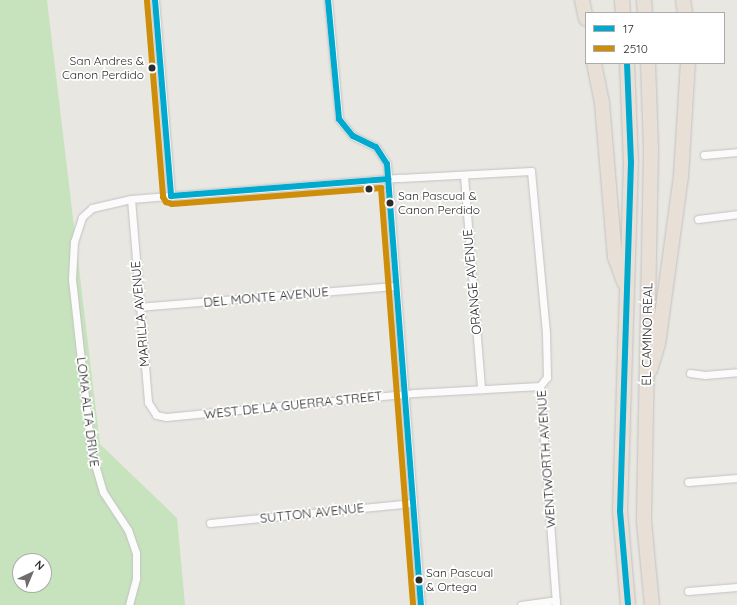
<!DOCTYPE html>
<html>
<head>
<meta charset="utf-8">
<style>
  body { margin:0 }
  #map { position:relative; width:737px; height:605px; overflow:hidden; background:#e9e7e2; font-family:Quicksand,sans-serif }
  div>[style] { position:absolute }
  .green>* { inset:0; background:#c7e3bd }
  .roads { filter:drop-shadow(0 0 1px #c3c2c2) drop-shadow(0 0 1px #c3c2c2) }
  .street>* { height:7px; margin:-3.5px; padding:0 3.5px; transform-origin:3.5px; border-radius:3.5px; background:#fcfbfb }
  .highway>* { height:14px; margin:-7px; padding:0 7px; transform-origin:7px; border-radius:7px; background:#e8e0d6 }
  .bus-1>* { height:6px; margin:-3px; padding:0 3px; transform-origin:3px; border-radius:3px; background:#00a9ce }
  .bus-2>* { height:6px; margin:-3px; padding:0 3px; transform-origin:3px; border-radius:3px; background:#ce8e09 }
  .dots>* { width:11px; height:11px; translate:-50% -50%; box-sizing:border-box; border:2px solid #fff; border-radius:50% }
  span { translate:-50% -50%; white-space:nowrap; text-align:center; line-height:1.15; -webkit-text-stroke:3.5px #fff; paint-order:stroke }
  .bus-label { font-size:12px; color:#2c2c2c }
  .right { translate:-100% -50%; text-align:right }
  .left { translate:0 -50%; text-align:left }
  .street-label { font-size:13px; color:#2c2c2c }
  .legend { position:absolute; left:585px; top:12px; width:140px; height:52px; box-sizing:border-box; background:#fff; border:1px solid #ababab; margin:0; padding:5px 7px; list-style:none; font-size:12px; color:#2c2c2c }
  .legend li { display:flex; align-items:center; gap:8px; height:20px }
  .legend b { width:20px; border:1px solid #ababab }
  .north { position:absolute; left:12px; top:553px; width:40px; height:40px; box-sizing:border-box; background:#fff; border:1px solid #ababab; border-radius:50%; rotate:44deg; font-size:11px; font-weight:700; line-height:16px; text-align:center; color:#2c2c2c }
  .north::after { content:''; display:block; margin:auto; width:14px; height:18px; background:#6e6d6c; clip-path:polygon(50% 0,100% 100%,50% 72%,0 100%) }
</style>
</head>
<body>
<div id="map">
  <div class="green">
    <div style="clip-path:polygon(evenodd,0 0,47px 0,100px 444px,177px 518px,185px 605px,0 605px,0 0,20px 561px,44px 561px,44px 585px,20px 585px,20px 561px)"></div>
  </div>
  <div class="roads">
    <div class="street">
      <div style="left:155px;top:0;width:197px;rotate:85.3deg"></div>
      <div style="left:328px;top:0;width:120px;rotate:84.7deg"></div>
      <div style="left:339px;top:119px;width:22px;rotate:51deg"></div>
      <div style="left:353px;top:136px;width:25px;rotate:26deg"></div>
      <div style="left:376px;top:147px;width:20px;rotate:57deg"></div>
      <div style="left:387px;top:164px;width:442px;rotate:85.6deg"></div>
      <div style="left:704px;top:155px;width:33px;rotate:-5deg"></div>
      <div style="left:464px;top:176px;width:214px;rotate:85.4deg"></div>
      <div style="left:131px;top:199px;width:204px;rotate:85.2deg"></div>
      <div style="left:148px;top:402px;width:15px;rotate:58deg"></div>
      <div style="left:156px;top:415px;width:10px;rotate:11deg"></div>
      <div style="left:166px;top:417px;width:249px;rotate:-5.5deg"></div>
      <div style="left:414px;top:393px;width:126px;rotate:-3.2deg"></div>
      <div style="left:698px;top:219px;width:39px;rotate:-7deg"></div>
      <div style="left:138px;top:307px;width:257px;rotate:-4.7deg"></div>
      <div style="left:690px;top:373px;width:15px;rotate:8deg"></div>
      <div style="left:705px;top:375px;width:32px;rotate:-5deg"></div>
      <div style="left:688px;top:482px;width:49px;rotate:-4.7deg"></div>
      <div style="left:210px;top:523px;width:204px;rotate:-5.6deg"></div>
      <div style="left:688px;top:591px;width:49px;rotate:-4.7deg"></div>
      <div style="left:129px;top:605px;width:28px;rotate:-75deg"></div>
      <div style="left:136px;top:578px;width:25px;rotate:-90deg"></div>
      <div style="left:136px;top:553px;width:24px;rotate:-109deg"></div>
      <div style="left:128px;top:530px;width:45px;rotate:-123.3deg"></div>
      <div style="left:103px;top:492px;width:43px;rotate:-106.3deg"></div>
      <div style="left:91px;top:451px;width:173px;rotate:-96.3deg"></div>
      <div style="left:72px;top:279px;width:37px;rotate:-87deg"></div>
      <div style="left:74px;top:242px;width:26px;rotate:-72deg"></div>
      <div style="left:82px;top:217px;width:13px;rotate:-42deg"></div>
      <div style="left:92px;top:208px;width:40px;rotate:-13deg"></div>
      <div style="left:131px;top:199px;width:270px;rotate:-4.5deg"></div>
      <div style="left:400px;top:178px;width:131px;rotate:-3.1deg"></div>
      <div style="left:531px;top:171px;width:163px;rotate:84.7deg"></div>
      <div style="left:546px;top:333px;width:44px;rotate:88.7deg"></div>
      <div style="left:547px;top:377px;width:11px;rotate:128deg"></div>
      <div style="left:540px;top:386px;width:220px;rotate:85.8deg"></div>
      <div style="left:521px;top:605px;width:35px;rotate:-8deg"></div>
    </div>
    <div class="highway">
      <div style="left:582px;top:0;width:19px;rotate:78deg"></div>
      <div style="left:622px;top:0;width:13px;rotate:86deg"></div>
      <div style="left:644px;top:0;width:13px;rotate:86deg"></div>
      <div style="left:683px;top:0;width:13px;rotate:81deg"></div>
      <div style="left:594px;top:63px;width:41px;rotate:78.7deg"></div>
      <div style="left:602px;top:103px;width:155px;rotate:85.2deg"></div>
      <div style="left:615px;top:257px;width:27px;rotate:70deg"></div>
      <div style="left:627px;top:63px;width:99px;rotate:87.7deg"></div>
      <div style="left:631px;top:162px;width:349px;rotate:91.8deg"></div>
      <div style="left:620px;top:511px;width:94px;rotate:85.1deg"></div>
      <div style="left:648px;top:63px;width:88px;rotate:88deg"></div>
      <div style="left:651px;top:151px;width:371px;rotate:91.1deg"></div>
      <div style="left:644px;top:522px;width:83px;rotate:84.5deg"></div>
      <div style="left:650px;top:370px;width:27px;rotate:-73deg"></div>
      <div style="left:658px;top:344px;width:170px;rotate:-82.2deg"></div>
      <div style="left:681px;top:176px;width:113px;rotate:-86.5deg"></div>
    </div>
  </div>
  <div class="bus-1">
    <div style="left:155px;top:0;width:197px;rotate:85.3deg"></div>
    <div style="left:328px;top:0;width:120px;rotate:84.7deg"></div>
    <div style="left:339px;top:119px;width:22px;rotate:51deg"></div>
    <div style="left:353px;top:136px;width:25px;rotate:26deg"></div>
    <div style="left:376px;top:147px;width:20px;rotate:57deg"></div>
    <div style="left:387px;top:164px;width:442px;rotate:85.6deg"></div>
    <div style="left:627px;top:63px;width:99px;rotate:87.7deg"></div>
    <div style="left:631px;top:162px;width:349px;rotate:91.8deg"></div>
    <div style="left:620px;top:511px;width:94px;rotate:85.1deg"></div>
    <div style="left:171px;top:196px;width:218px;rotate:-4.5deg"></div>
  </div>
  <div class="bus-2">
    <div style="left:147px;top:1px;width:197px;rotate:85.3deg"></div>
    <div style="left:163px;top:197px;width:6px;rotate:59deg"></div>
    <div style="left:166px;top:202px;width:6px;rotate:18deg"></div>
    <div style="left:172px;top:204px;width:210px;rotate:-4.4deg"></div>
    <div style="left:381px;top:188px;width:418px;rotate:85.6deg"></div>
  </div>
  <div class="dots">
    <div style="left:152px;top:68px;background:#2c2c2c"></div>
    <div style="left:369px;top:189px;background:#2c2c2c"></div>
    <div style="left:390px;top:203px;background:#2c2c2c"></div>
    <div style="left:419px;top:580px;background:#2c2c2c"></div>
  </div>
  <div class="bus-label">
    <span class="right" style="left:144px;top:68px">San Andres &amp;<br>Canon Perdido</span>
    <span class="left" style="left:398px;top:203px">San Pascual &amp;<br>Canon Perdido</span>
    <span class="left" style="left:426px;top:580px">San Pascual<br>&amp; Ortega</span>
  </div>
  <div class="street-label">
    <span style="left:472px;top:282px;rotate:-95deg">ORANGE AVENUE</span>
    <span style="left:266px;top:297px;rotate:-5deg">DEL MONTE AVENUE</span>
    <span style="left:140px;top:314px;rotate:-95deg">MARILLA AVENUE</span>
    <span style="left:647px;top:334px;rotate:-89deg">EL CAMINO REAL</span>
    <span style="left:293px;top:405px;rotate:-6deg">WEST DE LA GUERRA STREET</span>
    <span style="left:88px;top:412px;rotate:83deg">LOMA ALTA DRIVE</span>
    <span style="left:546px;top:459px;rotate:-94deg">WENTWORTH AVENUE</span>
    <span style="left:312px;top:513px;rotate:-6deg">SUTTON AVENUE</span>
  </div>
  <ul class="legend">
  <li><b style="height:5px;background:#00a9ce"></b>17</li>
  <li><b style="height:5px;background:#ce8e09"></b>2510</li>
  </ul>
  <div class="north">N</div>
</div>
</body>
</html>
